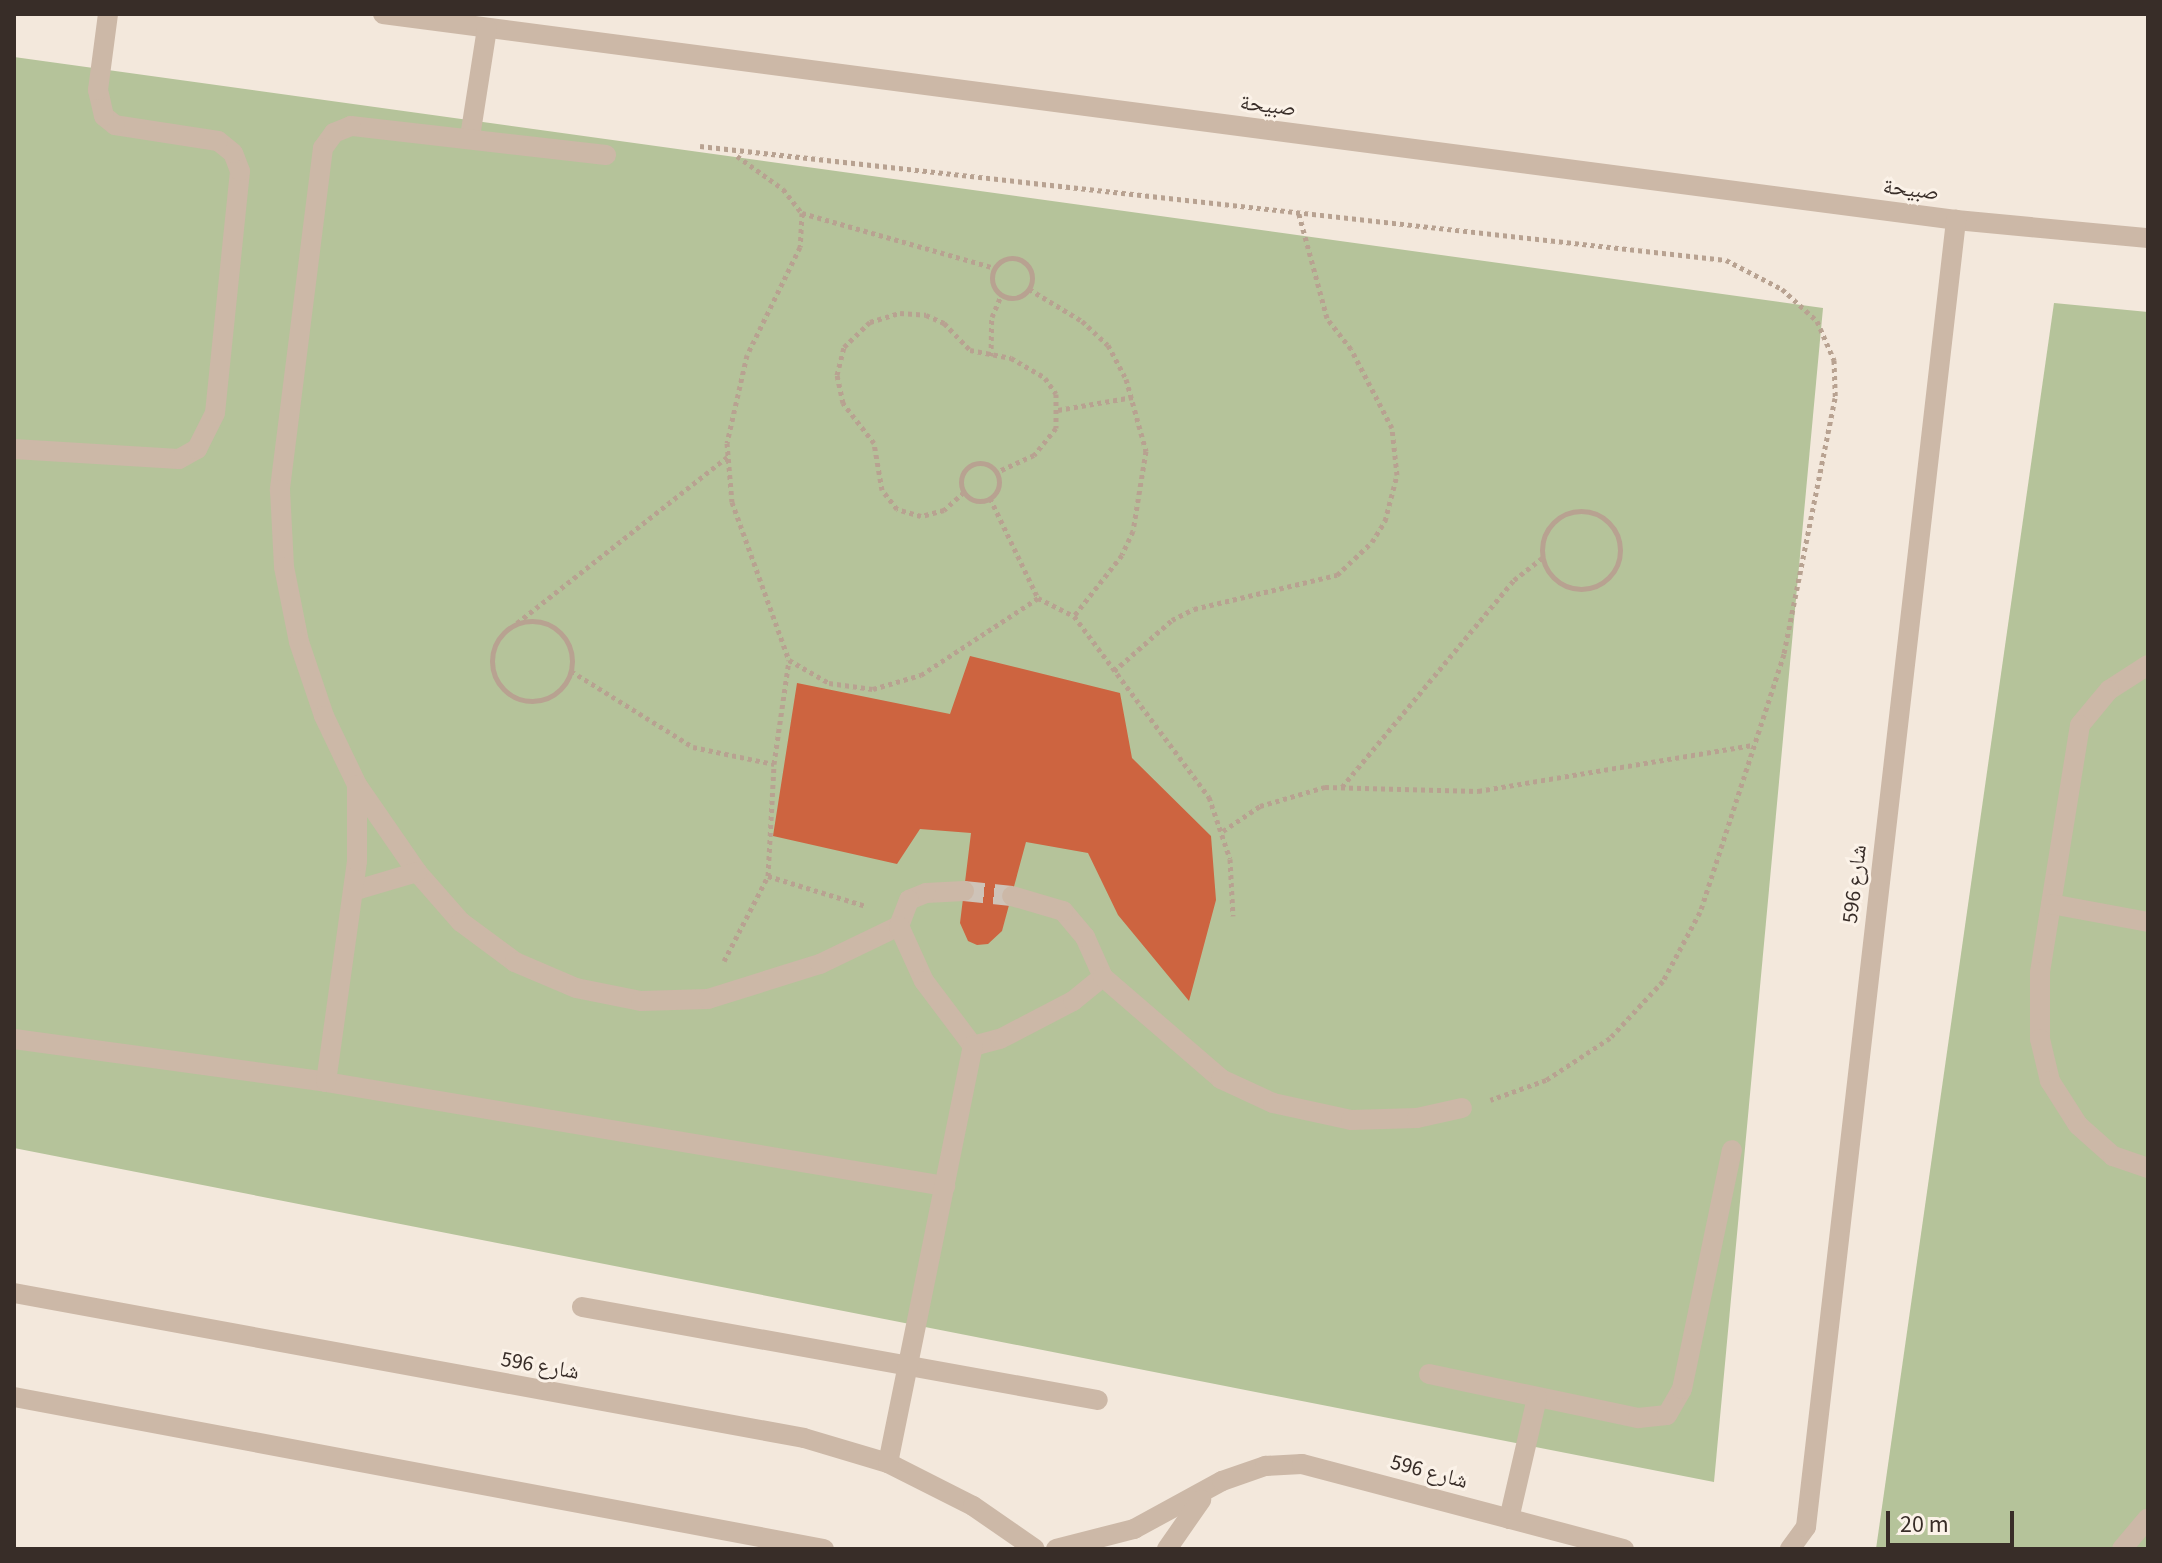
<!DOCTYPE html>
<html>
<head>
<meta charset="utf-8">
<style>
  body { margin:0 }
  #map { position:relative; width:2162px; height:1563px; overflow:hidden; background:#f3e8dc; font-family:"Source Sans 3","Noto Naskh Arabic",sans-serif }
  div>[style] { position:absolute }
  .green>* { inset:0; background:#b5c39a }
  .building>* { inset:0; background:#cd6440 }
  .minor-tunnel>* { height:20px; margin-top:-10px; transform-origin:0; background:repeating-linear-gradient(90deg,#cec3b8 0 20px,transparent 0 30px) }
  .path>* { height:5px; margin-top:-2.5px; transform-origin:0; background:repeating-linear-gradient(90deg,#b8a291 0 4px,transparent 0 8px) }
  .path>.ring { margin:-2.5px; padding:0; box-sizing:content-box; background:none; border:5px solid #b8a291; border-radius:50% }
  .minor>* { height:20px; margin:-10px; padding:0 10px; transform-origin:10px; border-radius:10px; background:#ccb8a7 }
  span { translate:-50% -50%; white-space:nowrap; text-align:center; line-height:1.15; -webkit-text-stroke:6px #fbf2e8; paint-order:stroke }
  .street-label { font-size:22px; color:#382d28 }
  .frame { position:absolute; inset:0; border:16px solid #382d28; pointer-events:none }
  .scale { position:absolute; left:1886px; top:1511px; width:128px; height:36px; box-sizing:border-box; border:4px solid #382d28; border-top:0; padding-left:10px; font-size:24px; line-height:28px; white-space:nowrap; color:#382d28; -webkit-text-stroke:6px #fbf2e8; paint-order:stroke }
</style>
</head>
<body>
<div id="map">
  <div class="green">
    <div style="clip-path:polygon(14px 57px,1823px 308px,1714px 1482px,14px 1148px)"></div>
    <div style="clip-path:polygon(2054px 303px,2148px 312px,2148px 1549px,1876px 1549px)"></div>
  </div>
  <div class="building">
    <div style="clip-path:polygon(970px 656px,1120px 693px,1132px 758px,1211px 836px,1216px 900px,1189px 1001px,1118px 915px,1088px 853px,1026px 842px,1002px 931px,988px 944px,977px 945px,968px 941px,960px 923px,971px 833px,920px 829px,897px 864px,773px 836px,797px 683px,950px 714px)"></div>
  </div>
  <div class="minor-tunnel">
    <div style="left:964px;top:891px;width:48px;rotate:5.9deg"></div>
  </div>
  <div class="path">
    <div style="left:700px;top:146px;width:1032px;rotate:6.34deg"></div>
    <div style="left:1726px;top:260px;width:63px;rotate:27.4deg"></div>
    <div style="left:1782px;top:289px;width:47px;rotate:42.4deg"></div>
    <div style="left:1817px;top:321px;width:43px;rotate:66.4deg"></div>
    <div style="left:1834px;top:360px;width:38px;rotate:88deg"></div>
    <div style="left:1835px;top:398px;width:261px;rotate:101.3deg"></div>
    <div style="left:1784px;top:654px;width:271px;rotate:108deg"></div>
    <div style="left:1700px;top:912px;width:78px;rotate:118.2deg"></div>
    <div style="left:1663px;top:981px;width:78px;rotate:132.9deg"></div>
    <div style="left:1610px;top:1038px;width:77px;rotate:146.7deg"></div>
    <div style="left:1546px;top:1080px;width:59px;rotate:160.3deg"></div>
    <div style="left:737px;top:156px;width:57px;rotate:35.7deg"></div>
    <div style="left:783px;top:189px;width:31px;rotate:52deg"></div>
    <div style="left:802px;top:213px;width:34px;rotate:93deg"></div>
    <div style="left:800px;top:247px;width:120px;rotate:116.1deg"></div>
    <div style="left:747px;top:355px;width:90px;rotate:102.8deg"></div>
    <div style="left:727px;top:443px;width:59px;rotate:85.2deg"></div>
    <div style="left:732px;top:502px;width:168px;rotate:70.2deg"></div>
    <div style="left:789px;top:660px;width:46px;rotate:29.9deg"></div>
    <div style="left:829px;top:683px;width:44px;rotate:7.8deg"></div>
    <div style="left:873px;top:689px;width:50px;rotate:-16.3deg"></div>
    <div style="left:921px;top:675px;width:140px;rotate:-33.3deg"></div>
    <div style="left:1038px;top:598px;width:40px;rotate:26.6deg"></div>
    <div style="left:1074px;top:616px;width:226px;rotate:53.3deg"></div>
    <div style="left:1209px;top:797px;width:65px;rotate:71.3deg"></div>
    <div style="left:1230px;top:859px;width:57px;rotate:87deg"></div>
    <div style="left:802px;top:213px;width:201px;rotate:15.9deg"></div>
    <div class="ring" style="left:992px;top:258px;width:35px;height:35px"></div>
    <div style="left:1029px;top:289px;width:62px;rotate:31.1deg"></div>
    <div style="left:1082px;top:321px;width:35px;rotate:43deg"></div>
    <div style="left:1108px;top:345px;width:38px;rotate:62deg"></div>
    <div style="left:1126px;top:379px;width:75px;rotate:74.5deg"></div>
    <div style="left:1146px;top:451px;width:81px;rotate:99.2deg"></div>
    <div style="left:1133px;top:531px;width:26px;rotate:115deg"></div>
    <div style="left:1122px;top:555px;width:78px;rotate:128.2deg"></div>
    <div style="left:991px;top:356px;width:39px;rotate:-89deg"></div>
    <div style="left:992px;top:317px;width:23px;rotate:-67deg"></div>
    <div style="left:1058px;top:410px;width:76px;rotate:-9.8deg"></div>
    <div class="ring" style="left:961px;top:463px;width:33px;height:33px"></div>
    <div style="left:964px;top:492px;width:27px;rotate:138deg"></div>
    <div style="left:944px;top:510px;width:24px;rotate:165deg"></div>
    <div style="left:921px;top:516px;width:25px;rotate:-164deg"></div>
    <div style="left:897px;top:509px;width:24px;rotate:-128deg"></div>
    <div style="left:882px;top:490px;width:48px;rotate:-99.7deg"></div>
    <div style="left:874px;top:443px;width:51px;rotate:-127.8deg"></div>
    <div style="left:843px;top:403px;width:29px;rotate:-102deg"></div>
    <div style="left:837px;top:375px;width:29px;rotate:-76deg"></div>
    <div style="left:844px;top:347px;width:36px;rotate:-44deg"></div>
    <div style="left:870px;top:322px;width:31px;rotate:-17deg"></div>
    <div style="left:900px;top:313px;width:26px;rotate:4deg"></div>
    <div style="left:926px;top:315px;width:20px;rotate:24deg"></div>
    <div style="left:944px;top:323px;width:37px;rotate:46deg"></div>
    <div style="left:970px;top:350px;width:42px;rotate:11deg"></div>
    <div style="left:1011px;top:358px;width:39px;rotate:30deg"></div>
    <div style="left:1045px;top:378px;width:19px;rotate:55deg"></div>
    <div style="left:1056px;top:394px;width:34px;rotate:90deg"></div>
    <div style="left:1056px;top:428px;width:35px;rotate:129deg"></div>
    <div style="left:1034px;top:455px;width:41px;rotate:155.3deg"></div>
    <div style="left:990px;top:498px;width:111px;rotate:64.4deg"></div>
    <div class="ring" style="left:1542px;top:511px;width:73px;height:73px"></div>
    <div class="ring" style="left:492px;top:621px;width:75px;height:75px"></div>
    <div style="left:517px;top:623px;width:268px;rotate:-38.3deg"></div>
    <div style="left:571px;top:671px;width:144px;rotate:31.9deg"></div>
    <div style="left:693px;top:747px;width:83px;rotate:11.9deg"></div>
    <div style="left:1114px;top:671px;width:77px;rotate:-41.3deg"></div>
    <div style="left:1172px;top:620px;width:25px;rotate:-27deg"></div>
    <div style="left:1194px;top:609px;width:147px;rotate:-13.4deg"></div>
    <div style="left:1337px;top:575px;width:48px;rotate:-43.3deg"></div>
    <div style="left:1372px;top:542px;width:25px;rotate:-58deg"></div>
    <div style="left:1385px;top:521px;width:48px;rotate:-75.4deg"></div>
    <div style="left:1397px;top:475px;width:47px;rotate:-96.1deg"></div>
    <div style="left:1392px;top:428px;width:89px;rotate:-117.4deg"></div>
    <div style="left:1351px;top:349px;width:39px;rotate:-128deg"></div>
    <div style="left:1327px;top:318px;width:108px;rotate:-105.1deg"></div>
    <div style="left:1342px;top:787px;width:269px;rotate:-50.3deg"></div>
    <div style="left:1514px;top:580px;width:37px;rotate:-38deg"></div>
    <div style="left:1223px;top:831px;width:45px;rotate:-34deg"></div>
    <div style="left:1260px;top:806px;width:68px;rotate:-16.3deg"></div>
    <div style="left:1325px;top:787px;width:153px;rotate:1.5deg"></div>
    <div style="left:1478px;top:791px;width:280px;rotate:-9.5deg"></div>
    <div style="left:768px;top:876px;width:112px;rotate:-86.9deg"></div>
    <div style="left:774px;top:764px;width:105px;rotate:-81.8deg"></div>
    <div style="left:724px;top:961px;width:96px;rotate:-62.6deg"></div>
    <div style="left:768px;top:876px;width:102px;rotate:17deg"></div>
  </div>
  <div class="minor">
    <div style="left:383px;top:14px;width:1586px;rotate:7.46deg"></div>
    <div style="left:1956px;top:220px;width:193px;rotate:5.4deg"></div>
    <div style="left:470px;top:137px;width:110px;rotate:-81.1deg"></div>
    <div style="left:606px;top:155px;width:257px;rotate:-173.5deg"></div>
    <div style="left:351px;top:126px;width:18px;rotate:158deg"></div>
    <div style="left:334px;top:133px;width:19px;rotate:126deg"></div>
    <div style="left:323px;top:148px;width:345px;rotate:97.2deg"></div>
    <div style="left:280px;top:490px;width:77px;rotate:87deg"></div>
    <div style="left:284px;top:567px;width:76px;rotate:78.7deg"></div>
    <div style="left:299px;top:642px;width:78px;rotate:71.3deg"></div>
    <div style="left:324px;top:716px;width:76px;rotate:64.4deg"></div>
    <div style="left:357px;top:785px;width:106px;rotate:55.4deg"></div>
    <div style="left:417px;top:872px;width:67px;rotate:48.7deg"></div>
    <div style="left:461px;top:922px;width:67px;rotate:36.5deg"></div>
    <div style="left:515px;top:962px;width:66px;rotate:23.1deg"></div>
    <div style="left:576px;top:988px;width:66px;rotate:11.3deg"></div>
    <div style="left:641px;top:1001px;width:67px;rotate:-1.7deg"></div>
    <div style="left:708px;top:999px;width:117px;rotate:-17.4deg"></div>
    <div style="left:820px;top:964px;width:88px;rotate:-25.7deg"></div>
    <div style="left:14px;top:449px;width:165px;rotate:3.5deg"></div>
    <div style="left:179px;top:459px;width:21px;rotate:-29deg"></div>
    <div style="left:197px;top:449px;width:40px;rotate:-63.4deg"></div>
    <div style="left:215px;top:413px;width:243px;rotate:-84.1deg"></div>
    <div style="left:240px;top:171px;width:19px;rotate:-111deg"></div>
    <div style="left:233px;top:153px;width:19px;rotate:-141deg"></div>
    <div style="left:218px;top:141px;width:104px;rotate:-171.2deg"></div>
    <div style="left:115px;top:125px;width:14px;rotate:-141deg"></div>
    <div style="left:104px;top:116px;width:27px;rotate:-103deg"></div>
    <div style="left:98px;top:90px;width:77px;rotate:-82.5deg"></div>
    <div style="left:2148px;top:665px;width:46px;rotate:147.3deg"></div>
    <div style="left:2109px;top:690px;width:45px;rotate:129.6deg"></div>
    <div style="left:2080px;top:725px;width:250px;rotate:99.2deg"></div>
    <div style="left:2040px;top:972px;width:67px;rotate:90deg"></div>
    <div style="left:2040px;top:1039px;width:43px;rotate:76.6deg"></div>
    <div style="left:2050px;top:1081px;width:52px;rotate:57.5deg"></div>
    <div style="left:2078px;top:1125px;width:47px;rotate:41.5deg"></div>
    <div style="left:2113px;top:1156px;width:37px;rotate:19deg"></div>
    <div style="left:353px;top:891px;width:67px;rotate:-16.5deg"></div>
    <div style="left:964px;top:891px;width:38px;rotate:177deg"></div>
    <div style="left:926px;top:893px;width:18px;rotate:158deg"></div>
    <div style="left:909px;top:900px;width:28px;rotate:111deg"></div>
    <div style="left:899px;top:926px;width:60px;rotate:65.6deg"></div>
    <div style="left:924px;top:981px;width:81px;rotate:53deg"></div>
    <div style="left:973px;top:1046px;width:28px;rotate:-15deg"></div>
    <div style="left:1000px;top:1039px;width:82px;rotate:-27.5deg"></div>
    <div style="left:1073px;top:1001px;width:38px;rotate:-39deg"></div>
    <div style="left:1103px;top:977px;width:44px;rotate:-114.2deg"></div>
    <div style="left:1085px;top:937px;width:34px;rotate:-130deg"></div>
    <div style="left:1063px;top:911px;width:53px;rotate:-163.6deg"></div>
    <div style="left:2051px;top:904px;width:99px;rotate:10.5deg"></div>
    <div style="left:1103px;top:977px;width:156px;rotate:40.8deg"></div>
    <div style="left:1221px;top:1079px;width:57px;rotate:24.8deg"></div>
    <div style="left:1273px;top:1103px;width:80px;rotate:12.3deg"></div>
    <div style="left:1351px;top:1120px;width:66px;rotate:-1.7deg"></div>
    <div style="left:1417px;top:1118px;width:46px;rotate:-12.5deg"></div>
    <div style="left:14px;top:1039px;width:315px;rotate:7.8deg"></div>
    <div style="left:326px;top:1082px;width:628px;rotate:9.54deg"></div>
    <div style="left:326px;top:1082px;width:223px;rotate:-82deg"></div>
    <div style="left:357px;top:861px;width:76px;rotate:-90deg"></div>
    <div style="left:14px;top:1293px;width:803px;rotate:10.4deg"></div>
    <div style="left:804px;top:1438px;width:88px;rotate:16.6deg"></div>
    <div style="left:888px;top:1463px;width:95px;rotate:26.8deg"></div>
    <div style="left:973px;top:1506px;width:75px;rotate:34.7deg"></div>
    <div style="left:582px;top:1307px;width:524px;rotate:10.22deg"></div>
    <div style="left:1429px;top:1374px;width:214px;rotate:11.9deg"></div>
    <div style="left:1638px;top:1418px;width:29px;rotate:-6deg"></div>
    <div style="left:1667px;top:1415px;width:30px;rotate:-60deg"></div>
    <div style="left:1682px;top:1389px;width:244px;rotate:-78.2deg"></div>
    <div style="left:14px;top:1397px;width:824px;rotate:10.63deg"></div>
    <div style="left:888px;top:1463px;width:426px;rotate:-78.5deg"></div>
    <div style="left:1509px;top:1519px;width:124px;rotate:-77deg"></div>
    <div style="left:1056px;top:1549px;width:81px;rotate:-14.4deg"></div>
    <div style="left:1134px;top:1529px;width:100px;rotate:-28.6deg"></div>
    <div style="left:1222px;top:1481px;width:46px;rotate:-19.2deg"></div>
    <div style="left:1265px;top:1466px;width:37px;rotate:-3deg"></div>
    <div style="left:1302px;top:1464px;width:333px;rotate:14.8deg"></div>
    <div style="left:1167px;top:1549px;width:60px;rotate:-55.2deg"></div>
    <div style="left:1790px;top:1549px;width:27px;rotate:-54deg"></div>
    <div style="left:1806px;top:1527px;width:1316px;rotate:-83.45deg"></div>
    <div style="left:2122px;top:1549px;width:40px;rotate:-50deg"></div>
  </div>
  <div class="street-label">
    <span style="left:1268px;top:106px;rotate:7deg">صبيحة</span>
    <span style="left:1911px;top:190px;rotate:7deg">صبيحة</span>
    <span style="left:1855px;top:884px;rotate:-83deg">شارع 596</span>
    <span style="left:540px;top:1366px;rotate:10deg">شارع 596</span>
    <span style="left:1429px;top:1472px;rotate:15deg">شارع 596</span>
  </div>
  <div class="frame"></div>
  <div class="scale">20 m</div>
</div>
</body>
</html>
